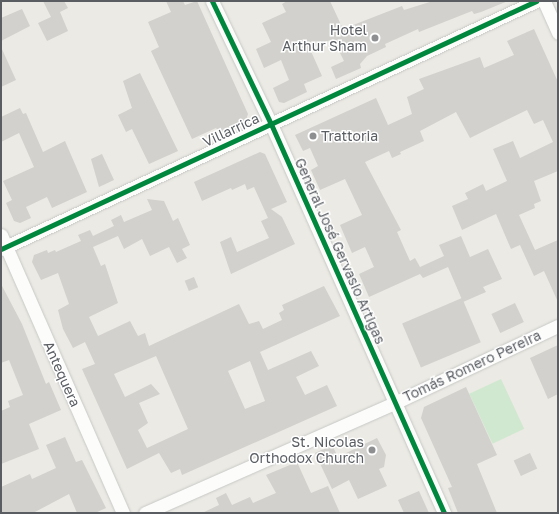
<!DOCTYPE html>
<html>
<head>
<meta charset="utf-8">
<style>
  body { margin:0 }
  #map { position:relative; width:559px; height:514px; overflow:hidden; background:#ebeae4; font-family:"Golos Text",sans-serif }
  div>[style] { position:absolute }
  .green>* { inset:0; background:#d1e8d0; transform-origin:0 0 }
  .building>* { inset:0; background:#d2d1cd; transform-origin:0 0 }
  .roads { filter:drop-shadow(0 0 1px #c7c8c6) drop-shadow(0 0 1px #c7c8c6) }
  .minor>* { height:13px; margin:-6.5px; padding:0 6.5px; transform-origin:6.5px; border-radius:6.5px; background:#fcfcfb }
  .cycleway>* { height:5px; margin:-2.5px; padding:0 2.5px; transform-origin:2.5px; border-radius:2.5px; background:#00873e }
  .dots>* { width:11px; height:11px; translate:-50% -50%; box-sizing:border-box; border:2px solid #fff; border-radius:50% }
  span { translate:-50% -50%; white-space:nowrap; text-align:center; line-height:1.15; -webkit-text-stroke:3px #fff; paint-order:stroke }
  .poi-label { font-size:14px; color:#5a5e63 }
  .right { translate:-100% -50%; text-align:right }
  .left { translate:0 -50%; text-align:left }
  .street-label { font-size:14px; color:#5a5e63 }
  .frame { position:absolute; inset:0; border:2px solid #5a5e63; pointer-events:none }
</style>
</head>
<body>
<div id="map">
  <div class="green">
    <div style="left:501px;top:379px;width:55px;height:35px;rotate:65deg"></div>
  </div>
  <div class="building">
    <div style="clip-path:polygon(43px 1px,64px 1px,68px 8px,60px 12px,68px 31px,47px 41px,38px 23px,51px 17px)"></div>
    <div style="clip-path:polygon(166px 1px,183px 1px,185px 5px,197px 1px,248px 114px,246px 120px,219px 132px,216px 128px,192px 139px,151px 51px,159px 47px,148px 22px,171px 12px)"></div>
    <div style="clip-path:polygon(287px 1px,330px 1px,343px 29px,402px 6px,404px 10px,433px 1px,508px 1px,481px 12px,474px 14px,472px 11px,419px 32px,418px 29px,385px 44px,386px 47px,367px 56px,360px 64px,361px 68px,336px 79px,331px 67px,344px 61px,333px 39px,320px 44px,310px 49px,322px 76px,304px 84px,307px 92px,284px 103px,279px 102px,273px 88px,289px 80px,281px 60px,264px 68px,256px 49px,271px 42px,262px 23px,286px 12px,282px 4px)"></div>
    <div style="clip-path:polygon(22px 9px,30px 26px,1px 41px,1px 18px)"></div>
    <div style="clip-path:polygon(534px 29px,558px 82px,558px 171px,534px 181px,541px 201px,534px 204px,535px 208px,519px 215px,535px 250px,558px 240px,558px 302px,544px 271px,534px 276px,520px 245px,511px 249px,496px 214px,462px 230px,452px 206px,468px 199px,465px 193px,483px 184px,486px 191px,507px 181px,493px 149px,513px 141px,520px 158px,553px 142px,543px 120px,534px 124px,527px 110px,470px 138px,456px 112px,420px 131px,424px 141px,400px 152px,401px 154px,392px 158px,389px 151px,365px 162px,401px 230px,397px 232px,410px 261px,415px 258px,420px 267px,444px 256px,439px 245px,461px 236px,470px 257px,488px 249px,502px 279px,483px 287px,486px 292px,463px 302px,448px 267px,423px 278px,420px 274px,369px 297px,359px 274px,374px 267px,365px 247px,352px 253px,340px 225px,362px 215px,345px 179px,320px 190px,311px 170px,318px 166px,310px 148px,303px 151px,295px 135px,376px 98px,388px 125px,412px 114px,407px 97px,424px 89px,419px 79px,480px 57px,484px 68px,514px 55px,507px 41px)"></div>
    <div style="clip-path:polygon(1px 47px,16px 80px,1px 87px)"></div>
    <div style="clip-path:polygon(140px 73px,178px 151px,149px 164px,132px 129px,126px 132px,118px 115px,132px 108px,123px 81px)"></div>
    <div style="clip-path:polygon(20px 108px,23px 114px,26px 113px,43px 152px,65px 141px,87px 192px,52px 208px,47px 197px,26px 207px,31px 218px,20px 223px,14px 221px,6px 203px,12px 200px,3px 181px,34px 167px,19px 133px,1px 142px,1px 117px)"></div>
    <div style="clip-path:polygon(260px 152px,265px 154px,287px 202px,271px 209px,282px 217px,295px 244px,231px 274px,220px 242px,231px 237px,237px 252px,269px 238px,261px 221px,268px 218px,254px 187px,247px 190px,245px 184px,232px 190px,231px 188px,202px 201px,194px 182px)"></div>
    <div style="clip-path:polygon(102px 154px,114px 180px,99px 187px,91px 159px)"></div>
    <div style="clip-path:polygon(evenodd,147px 199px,164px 201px,173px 221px,178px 218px,190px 245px,182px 249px,187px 258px,177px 263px,169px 247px,150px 256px,142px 239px,124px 249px,118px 236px,93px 247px,101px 266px,105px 264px,118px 303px,89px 317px,98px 336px,130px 321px,138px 336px,145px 333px,149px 346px,239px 304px,249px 324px,259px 321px,263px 329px,282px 320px,279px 313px,284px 310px,282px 305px,324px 286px,340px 316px,260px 352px,268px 370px,311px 351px,319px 366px,296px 377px,305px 395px,327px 385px,337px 406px,182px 475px,180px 469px,171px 473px,159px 453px,127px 469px,82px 369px,95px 364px,85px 342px,73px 348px,63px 329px,58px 310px,69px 304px,58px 273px,41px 280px,32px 262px,34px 255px,47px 250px,48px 253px,55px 250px,56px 252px,81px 241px,78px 235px,90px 230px,93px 236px,114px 226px,111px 220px,121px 215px,124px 222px,152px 210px,147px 199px,156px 356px,188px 429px,147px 448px,138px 430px,148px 423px,139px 403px,160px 394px,151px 384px,125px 397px,114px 374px,156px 356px,147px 199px,250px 361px,265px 401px,245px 409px,228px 371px,250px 361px)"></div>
    <div style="left:194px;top:277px;width:11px;height:10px;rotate:68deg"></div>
    <div style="clip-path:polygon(1px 284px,22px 324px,46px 384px,49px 382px,61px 410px,29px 424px,39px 449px,1px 464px,1px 411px,10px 407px,8px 401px,23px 395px,9px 360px,1px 363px)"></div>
    <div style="left:462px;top:298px;width:48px;height:65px;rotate:67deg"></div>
    <div style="left:515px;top:303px;width:21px;height:26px;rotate:65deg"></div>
    <div style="clip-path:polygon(558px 345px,558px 394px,548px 399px,530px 358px)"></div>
    <div style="clip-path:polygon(466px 387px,497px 455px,477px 464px,497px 513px,458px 513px,448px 488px,452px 487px,421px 418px,424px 407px)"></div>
    <div style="clip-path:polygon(65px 437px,76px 462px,82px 460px,106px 508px,95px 513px,77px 513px,69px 494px,33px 513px,1px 513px,1px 487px,30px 474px,32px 479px,56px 468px,46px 445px)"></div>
    <div style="clip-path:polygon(377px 438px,386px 455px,384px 467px,379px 469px,387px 486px,358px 499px,349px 480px,332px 489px,315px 453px,332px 445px,338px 457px)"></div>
    <div style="left:530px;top:453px;width:17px;height:18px;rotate:65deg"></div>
    <div style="clip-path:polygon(297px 462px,311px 493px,328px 486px,340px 513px,202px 513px,219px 505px,216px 498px,226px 493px,232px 505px,250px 497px,253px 503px,276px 493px,266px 475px)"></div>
    <div style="clip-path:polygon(419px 491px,429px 513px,404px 513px,398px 500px)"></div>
  </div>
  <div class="roads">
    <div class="minor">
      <div style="left:212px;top:1px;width:136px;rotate:64.4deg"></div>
      <div style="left:271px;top:124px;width:426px;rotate:66deg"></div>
      <div style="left:544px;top:1px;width:35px;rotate:66deg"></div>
      <div style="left:1px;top:235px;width:304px;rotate:66.3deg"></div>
      <div style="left:1px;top:249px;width:590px;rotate:-24.87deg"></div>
      <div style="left:145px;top:513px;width:272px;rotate:-23.8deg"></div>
      <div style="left:394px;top:403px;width:181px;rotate:-25.2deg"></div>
    </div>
  </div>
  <div class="cycleway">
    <div style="left:212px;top:1px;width:136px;rotate:64.4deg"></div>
    <div style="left:271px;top:124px;width:426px;rotate:66deg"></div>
    <div style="left:1px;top:249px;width:590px;rotate:-24.87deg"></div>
  </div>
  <div class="dots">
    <div style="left:375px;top:38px;background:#8d8f90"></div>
    <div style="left:313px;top:136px;background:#8d8f90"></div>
    <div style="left:372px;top:450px;background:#8d8f90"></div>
  </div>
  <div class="poi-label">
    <span class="right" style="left:367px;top:38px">Hotel<br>Arthur Sham</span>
    <span class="left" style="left:321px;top:136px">Trattoria</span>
    <span class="right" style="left:364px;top:450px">St. Nicolas<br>Orthodox Church</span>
  </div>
  <div class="street-label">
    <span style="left:231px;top:130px;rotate:-25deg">Villarrica</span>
    <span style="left:340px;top:251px;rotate:66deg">General José Gervasio Artigas</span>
    <span style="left:472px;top:366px;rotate:-25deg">Tomás Romero Pereira</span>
    <span style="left:62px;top:374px;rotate:66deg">Antequera</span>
  </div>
  <div class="frame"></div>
</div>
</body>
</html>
